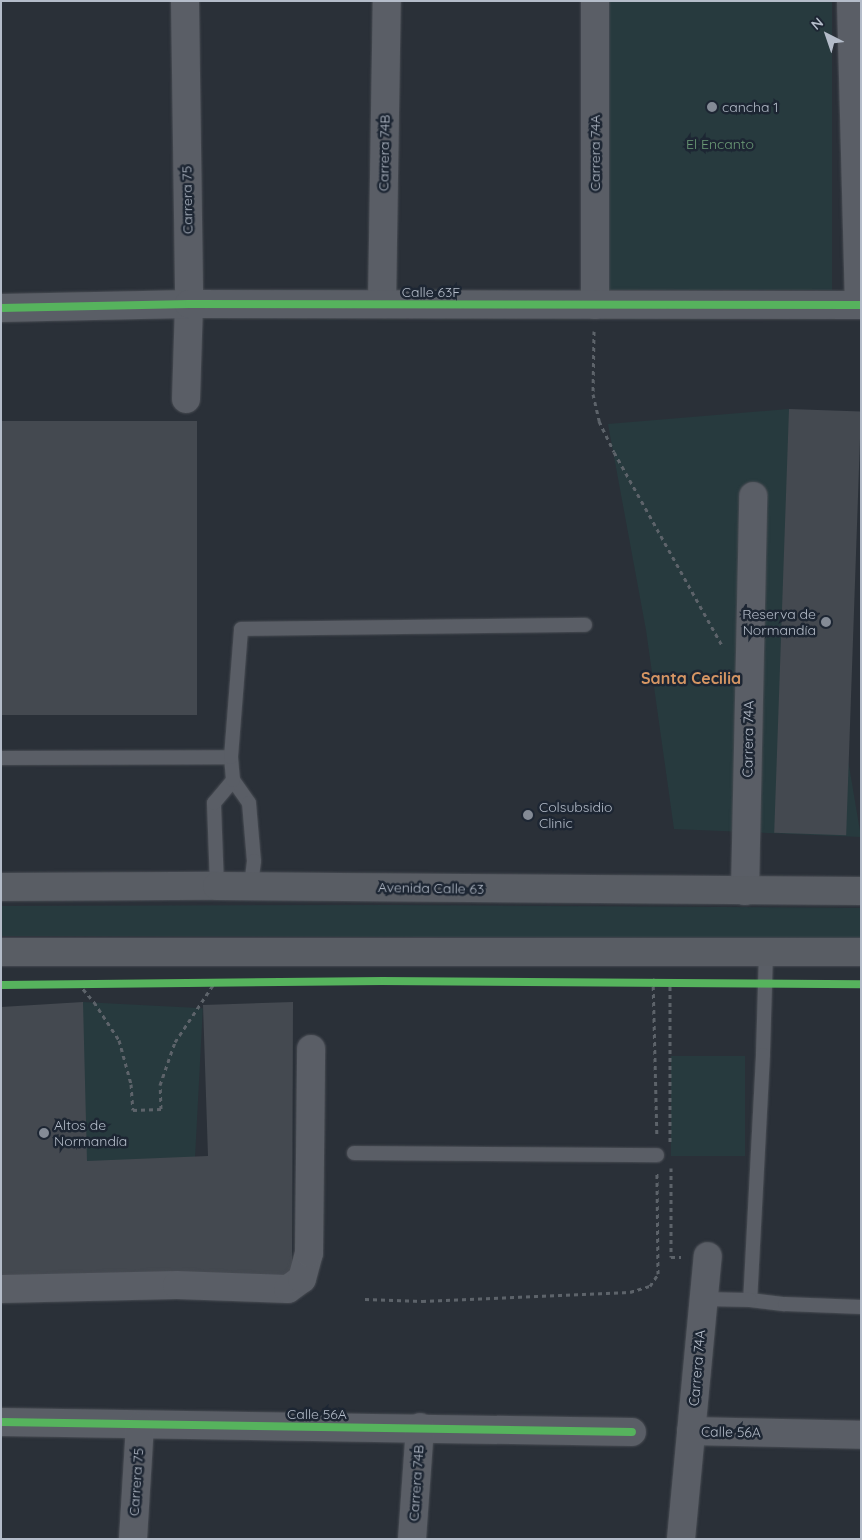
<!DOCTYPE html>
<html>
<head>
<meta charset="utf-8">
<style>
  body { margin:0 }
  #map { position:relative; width:862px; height:1540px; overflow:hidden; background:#2a3038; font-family:Quicksand,sans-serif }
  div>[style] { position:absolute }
  .green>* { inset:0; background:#273a3e; transform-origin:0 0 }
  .building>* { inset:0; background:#444950; transform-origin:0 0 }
  .path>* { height:3px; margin-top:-1.5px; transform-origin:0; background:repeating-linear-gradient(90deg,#5d636a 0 4px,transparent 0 8px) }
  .roads { filter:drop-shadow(0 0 1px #484c53) drop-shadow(0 0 1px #484c53) }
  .service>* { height:14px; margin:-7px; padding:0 7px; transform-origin:7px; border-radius:7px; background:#5a5e66 }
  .minor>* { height:28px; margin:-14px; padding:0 14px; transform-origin:14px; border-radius:14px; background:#5a5e66 }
  .secondary>* { height:28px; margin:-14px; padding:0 14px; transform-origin:14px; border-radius:14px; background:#595d64 }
  .cycleway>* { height:8px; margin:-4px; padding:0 4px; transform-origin:4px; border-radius:4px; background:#56b35d }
  .dots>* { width:14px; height:14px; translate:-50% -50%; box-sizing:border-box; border:2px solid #1d2633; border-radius:50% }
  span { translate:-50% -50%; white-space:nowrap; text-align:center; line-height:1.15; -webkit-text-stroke:5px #1d2633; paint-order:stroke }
  .poi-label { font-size:14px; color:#b4bcc9 }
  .left { translate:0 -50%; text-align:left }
  .right { translate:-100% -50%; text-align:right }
  .park-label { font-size:14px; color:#6b9a76 }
  .street-label { font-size:14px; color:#b4bcc9 }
  .quarter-label { font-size:16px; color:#d59563; font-weight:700 }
  .frame { position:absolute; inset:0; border:2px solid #b4bcc9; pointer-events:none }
  .north { position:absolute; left:802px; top:10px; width:50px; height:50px; -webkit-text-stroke:4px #1d2633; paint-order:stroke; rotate:319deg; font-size:14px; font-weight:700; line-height:20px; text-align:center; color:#b4bcc9 }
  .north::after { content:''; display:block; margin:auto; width:18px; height:22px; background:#b4bcc9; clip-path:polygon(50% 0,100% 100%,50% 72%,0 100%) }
</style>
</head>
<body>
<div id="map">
  <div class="green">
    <div style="left:606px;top:1px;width:226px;height:289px"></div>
    <div style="clip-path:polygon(789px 409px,861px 837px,674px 829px,646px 630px,608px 424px)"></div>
    <div style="clip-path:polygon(398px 905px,861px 908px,861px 938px,1px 936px,1px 906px)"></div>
    <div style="left:83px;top:1002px;width:120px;height:159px;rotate:3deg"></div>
    <div style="left:671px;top:1056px;width:74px;height:100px"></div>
  </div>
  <div class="building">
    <div style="left:789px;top:409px;width:72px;height:424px;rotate:2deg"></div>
    <div style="left:1px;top:421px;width:196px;height:294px"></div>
    <div style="clip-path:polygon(83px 1002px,87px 1161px,208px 1156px,203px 1005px,293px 1002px,292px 1275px,1px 1275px,1px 1007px)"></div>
  </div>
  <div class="path">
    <div style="left:594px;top:331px;width:63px;rotate:90.9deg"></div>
    <div style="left:593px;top:394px;width:28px;rotate:77deg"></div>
    <div style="left:599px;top:421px;width:34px;rotate:64deg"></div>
    <div style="left:614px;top:452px;width:223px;rotate:60.8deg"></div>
    <div style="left:653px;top:978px;width:159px;rotate:88.6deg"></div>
    <div style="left:670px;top:978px;width:164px;rotate:90deg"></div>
    <div style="left:78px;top:983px;width:25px;rotate:50deg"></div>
    <div style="left:94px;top:1002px;width:45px;rotate:56.7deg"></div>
    <div style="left:119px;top:1040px;width:46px;rotate:74.7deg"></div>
    <div style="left:131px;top:1084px;width:26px;rotate:86deg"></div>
    <div style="left:133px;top:1110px;width:28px;rotate:-2deg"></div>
    <div style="left:161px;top:1109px;width:24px;rotate:-92deg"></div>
    <div style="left:160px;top:1085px;width:46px;rotate:-70.8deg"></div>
    <div style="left:175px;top:1042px;width:72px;rotate:-56.3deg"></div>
    <div style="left:671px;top:1168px;width:89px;rotate:90deg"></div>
    <div style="left:671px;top:1257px;width:10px"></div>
    <div style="left:365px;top:1299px;width:57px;rotate:2deg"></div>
    <div style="left:422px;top:1301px;width:208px;rotate:-2.5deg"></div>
    <div style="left:630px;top:1292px;width:21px;rotate:-17deg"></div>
    <div style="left:650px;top:1286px;width:14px;rotate:-56deg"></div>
    <div style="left:658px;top:1274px;width:101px;rotate:-90.6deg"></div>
  </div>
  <div class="roads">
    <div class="service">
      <div style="left:1px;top:758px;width:230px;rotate:-0.2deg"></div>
      <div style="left:233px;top:780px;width:28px;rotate:55deg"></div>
      <div style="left:249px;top:803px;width:58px;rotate:85.1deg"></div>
      <div style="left:254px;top:861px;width:25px;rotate:97deg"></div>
      <div style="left:217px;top:886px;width:83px;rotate:-92.1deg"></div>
      <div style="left:214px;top:803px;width:30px;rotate:-50deg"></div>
      <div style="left:233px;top:780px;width:23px;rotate:-95deg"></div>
      <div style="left:231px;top:757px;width:128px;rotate:-85.5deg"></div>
      <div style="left:241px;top:629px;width:344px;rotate:-0.7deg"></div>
      <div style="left:766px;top:952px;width:103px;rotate:91.7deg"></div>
      <div style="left:763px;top:1055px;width:245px;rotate:93deg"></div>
      <div style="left:750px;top:1300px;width:35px;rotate:7deg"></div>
      <div style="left:785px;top:1304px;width:76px;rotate:2.3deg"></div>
      <div style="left:354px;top:1153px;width:303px;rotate:0.4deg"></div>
      <div style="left:703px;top:1299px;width:47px;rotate:1.2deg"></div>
    </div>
    <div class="minor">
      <div style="left:185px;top:1px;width:303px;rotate:89.2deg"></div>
      <div style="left:189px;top:304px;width:95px;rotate:91.8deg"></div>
      <div style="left:851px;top:1px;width:304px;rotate:88.5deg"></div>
      <div style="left:382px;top:304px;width:303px;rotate:-89.1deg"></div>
      <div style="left:595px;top:305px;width:304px;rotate:-90deg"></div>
      <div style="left:1px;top:308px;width:188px;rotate:-1.2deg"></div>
      <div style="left:189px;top:304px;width:672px;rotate:0.09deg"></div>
      <div style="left:745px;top:891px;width:395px;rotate:-88.8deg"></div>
      <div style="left:1px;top:1289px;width:176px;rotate:-1.3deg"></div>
      <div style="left:177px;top:1285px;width:111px;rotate:2.1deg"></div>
      <div style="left:288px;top:1289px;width:17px;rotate:-36deg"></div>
      <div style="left:302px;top:1279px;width:27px;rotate:-75deg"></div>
      <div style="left:309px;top:1253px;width:204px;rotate:-89.4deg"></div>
      <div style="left:1px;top:1422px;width:631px;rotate:0.91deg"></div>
      <div style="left:691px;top:1431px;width:170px;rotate:1.3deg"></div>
      <div style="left:133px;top:1539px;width:113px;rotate:-86.5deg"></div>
      <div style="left:412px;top:1539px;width:112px;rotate:-85.9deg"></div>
      <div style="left:681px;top:1539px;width:284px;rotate:-84.6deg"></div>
    </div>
    <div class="secondary">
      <div style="left:1px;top:887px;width:216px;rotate:-0.3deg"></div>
      <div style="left:217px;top:886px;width:644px;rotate:0.44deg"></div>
      <div style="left:1px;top:952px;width:860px"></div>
    </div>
  </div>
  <div class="cycleway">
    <div style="left:1px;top:308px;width:188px;rotate:-1.2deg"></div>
    <div style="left:189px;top:304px;width:672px;rotate:0.09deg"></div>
    <div style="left:1px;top:985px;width:383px;rotate:-0.6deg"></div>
    <div style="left:384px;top:981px;width:477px;rotate:0.4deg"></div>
    <div style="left:1px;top:1422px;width:631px;rotate:0.91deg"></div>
  </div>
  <div class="dots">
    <div style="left:712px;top:107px;background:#848b96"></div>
    <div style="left:826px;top:622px;background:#848b96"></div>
    <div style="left:528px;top:815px;background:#848b96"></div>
    <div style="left:44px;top:1133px;background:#848b96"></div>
  </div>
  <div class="poi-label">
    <span class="left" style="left:722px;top:107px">cancha 1</span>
    <span class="right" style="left:816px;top:622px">Reserva de<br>Normandía</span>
    <span class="left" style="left:539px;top:815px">Colsubsidio<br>Clinic</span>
    <span class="left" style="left:54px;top:1133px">Altos de<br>Normandía</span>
  </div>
  <div class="park-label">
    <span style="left:720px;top:144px">El Encanto</span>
  </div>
  <div class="street-label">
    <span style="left:384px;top:153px;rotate:-89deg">Carrera 74B</span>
    <span style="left:595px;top:153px;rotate:-90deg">Carrera 74A</span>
    <span style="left:187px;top:200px;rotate:-91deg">Carrera 75</span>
    <span style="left:431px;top:292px">Calle 63F</span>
    <span style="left:748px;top:739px;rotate:-89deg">Carrera 74A</span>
    <span style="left:431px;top:888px;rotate:1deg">Avenida Calle 63</span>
    <span style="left:697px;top:1368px;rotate:-85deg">Carrera 74A</span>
    <span style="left:317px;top:1414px">Calle 56A</span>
    <span style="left:731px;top:1432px;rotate:1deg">Calle 56A</span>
    <span style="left:136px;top:1482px;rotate:-86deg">Carrera 75</span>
    <span style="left:416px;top:1483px;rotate:-86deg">Carrera 74B</span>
  </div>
  <div class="quarter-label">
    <span style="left:691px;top:678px">Santa Cecilia</span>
  </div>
  <div class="frame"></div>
  <div class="north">N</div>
</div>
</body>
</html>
